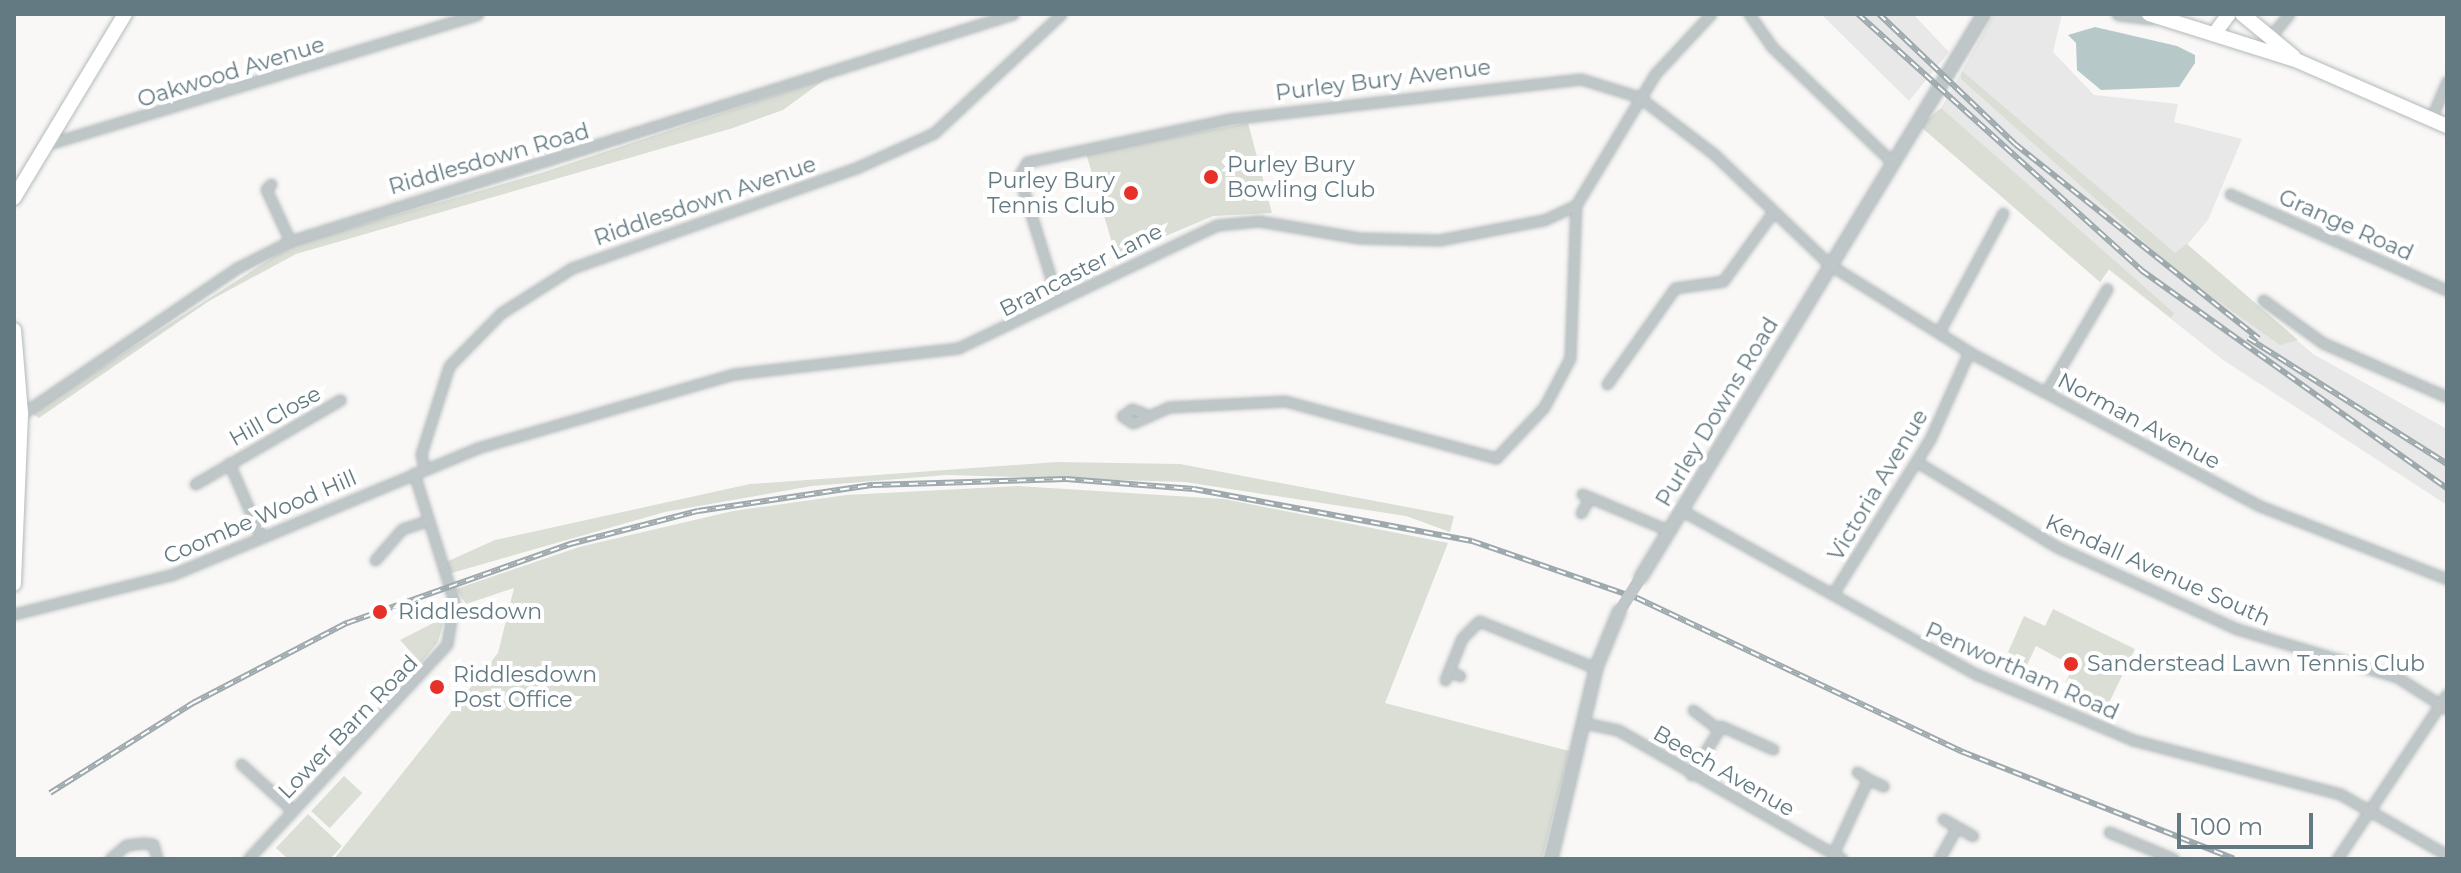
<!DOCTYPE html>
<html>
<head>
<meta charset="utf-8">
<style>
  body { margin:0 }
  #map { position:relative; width:2461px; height:873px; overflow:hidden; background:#f9f8f6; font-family:Montserrat,sans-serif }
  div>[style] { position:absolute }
  .built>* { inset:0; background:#e7e8e7 }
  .green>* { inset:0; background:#daded5; transform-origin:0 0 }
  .water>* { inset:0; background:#b7c8c9 }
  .roads { filter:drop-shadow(0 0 2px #b3babc) drop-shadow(0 0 2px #b3babc) }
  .minor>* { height:9px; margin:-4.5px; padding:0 4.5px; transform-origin:4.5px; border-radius:4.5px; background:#bfc6c8 }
  .tertiary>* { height:12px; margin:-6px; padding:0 6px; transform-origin:6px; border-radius:6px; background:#bfc6c8 }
  .primary>* { height:14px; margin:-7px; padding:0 7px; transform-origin:7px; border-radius:7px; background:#fff }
  .rail>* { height:6px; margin-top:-3px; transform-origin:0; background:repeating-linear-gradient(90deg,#fff 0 9px,#9ea9ad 0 18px); box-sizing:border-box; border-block:2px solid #9ea9ad }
  .tertiary-bridge>* { height:12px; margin:-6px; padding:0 6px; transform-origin:6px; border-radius:6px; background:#bfc6c8 }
  .dots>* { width:22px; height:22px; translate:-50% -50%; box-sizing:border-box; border:4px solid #fff; border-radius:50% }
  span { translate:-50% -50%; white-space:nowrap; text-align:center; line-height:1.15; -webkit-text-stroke:8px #fff; paint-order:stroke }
  .street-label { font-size:22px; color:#637a82 }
  .poi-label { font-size:22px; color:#637a82 }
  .left { translate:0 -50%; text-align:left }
  .right { translate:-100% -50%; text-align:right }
  .frame { position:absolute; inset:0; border:16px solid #637a82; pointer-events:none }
  .scale { position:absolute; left:2177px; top:813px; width:136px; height:36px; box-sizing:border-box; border:4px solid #637a82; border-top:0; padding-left:10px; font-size:24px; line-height:28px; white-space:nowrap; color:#637a82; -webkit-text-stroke:6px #fff; paint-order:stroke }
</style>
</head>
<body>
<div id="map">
  <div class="built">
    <div style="clip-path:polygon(1821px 14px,1913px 14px,1949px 52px,1909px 101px)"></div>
    <div style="clip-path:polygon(1994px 14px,2062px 14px,2053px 52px,2094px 95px,2178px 104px,2174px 122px,2242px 139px,2208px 220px,2187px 245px,2313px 354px,2447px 429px,2447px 505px,2223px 360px,2109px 270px,2100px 282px,1920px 126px,1941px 108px)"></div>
  </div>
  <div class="green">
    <div style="clip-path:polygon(1962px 71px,2175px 253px,2187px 244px,2298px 340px,2280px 345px,2181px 275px,1961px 79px)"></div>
    <div style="clip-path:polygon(827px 78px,783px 110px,733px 128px,296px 254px,209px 301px,39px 418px,31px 413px,292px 245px,541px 173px)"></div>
    <div style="clip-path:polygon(1941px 108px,2174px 313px,2171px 318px,2109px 269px,2100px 282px,1920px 126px)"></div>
    <div style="clip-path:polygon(1248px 123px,1272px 213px,1213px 216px,1116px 257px,1086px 153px)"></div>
    <div style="clip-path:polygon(1057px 462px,1180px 464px,1454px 516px,1450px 532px,1406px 516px,1185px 482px,947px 475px,812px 486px,665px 512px,448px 574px,446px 562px,495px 540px,750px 484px)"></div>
    <div style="clip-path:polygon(1018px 486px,1224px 499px,1448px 543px,1385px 703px,1569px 751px,1542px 859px,334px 859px,498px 653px,514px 588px,466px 604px,456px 589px,579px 547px,733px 511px,846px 495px)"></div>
    <div style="clip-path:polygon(2053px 609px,2135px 649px,2106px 709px,2062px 690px,2073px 666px,2036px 646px,2025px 669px,2005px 659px,2024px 616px,2045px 626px)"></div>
    <div style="clip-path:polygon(445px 617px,438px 642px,421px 663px,400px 640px)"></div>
    <div style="left:344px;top:776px;width:25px;height:48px;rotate:43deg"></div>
    <div style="clip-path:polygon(308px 814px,342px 846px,330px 859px,288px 859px,276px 848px)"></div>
  </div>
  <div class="water">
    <div style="clip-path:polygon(2095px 27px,2177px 46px,2195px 55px,2195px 63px,2179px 87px,2101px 90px,2077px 70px,2076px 43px,2068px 35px)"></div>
  </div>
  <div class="roads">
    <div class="minor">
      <div style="left:1749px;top:14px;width:39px;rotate:55deg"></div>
      <div style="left:1771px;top:46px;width:165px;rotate:43.8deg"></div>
      <div style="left:2269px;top:38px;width:31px;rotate:-50deg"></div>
      <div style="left:2431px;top:119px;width:41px;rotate:-67.2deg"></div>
      <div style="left:45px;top:145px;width:452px;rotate:-16.8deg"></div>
      <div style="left:271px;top:184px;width:7px;rotate:135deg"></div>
      <div style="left:266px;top:189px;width:57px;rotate:65.2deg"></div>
      <div style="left:2230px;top:194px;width:237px;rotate:23.9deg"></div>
      <div style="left:2263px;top:300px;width:74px;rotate:35.6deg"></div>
      <div style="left:2323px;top:343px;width:135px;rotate:23.5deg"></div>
      <div style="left:1058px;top:301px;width:131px;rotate:-107.3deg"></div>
      <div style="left:1019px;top:176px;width:16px;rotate:-60deg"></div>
      <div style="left:1027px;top:162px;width:207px;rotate:-12deg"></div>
      <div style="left:1229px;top:119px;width:354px;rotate:-6.5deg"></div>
      <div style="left:1581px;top:79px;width:61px;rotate:17.2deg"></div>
      <div style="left:1639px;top:97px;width:96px;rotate:37.3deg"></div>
      <div style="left:1715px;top:155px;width:159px;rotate:43.7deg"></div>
      <div style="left:1830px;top:265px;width:164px;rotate:32deg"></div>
      <div style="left:1969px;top:352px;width:329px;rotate:27.9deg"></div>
      <div style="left:2260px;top:506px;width:201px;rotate:21.3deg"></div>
      <div style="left:1939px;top:332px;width:135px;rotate:-61.7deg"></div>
      <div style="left:1607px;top:384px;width:118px;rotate:-54.7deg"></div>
      <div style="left:1675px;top:288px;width:49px;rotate:-8.3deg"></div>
      <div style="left:1723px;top:281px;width:85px;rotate:-54.1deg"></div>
      <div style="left:2046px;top:392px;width:120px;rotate:-59.4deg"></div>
      <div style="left:1143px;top:413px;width:12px;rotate:-160deg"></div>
      <div style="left:1132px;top:409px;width:12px;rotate:145deg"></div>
      <div style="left:1122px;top:416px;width:13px;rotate:32deg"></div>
      <div style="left:1133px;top:423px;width:39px;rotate:-24deg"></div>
      <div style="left:1169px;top:407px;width:116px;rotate:-3deg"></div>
      <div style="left:1285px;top:401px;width:219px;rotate:15.1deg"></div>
      <div style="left:1496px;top:458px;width:70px;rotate:-46.7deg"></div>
      <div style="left:1544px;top:407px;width:55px;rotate:-62deg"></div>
      <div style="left:1570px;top:358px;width:153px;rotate:-87.8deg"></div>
      <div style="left:19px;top:416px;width:263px;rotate:-34.2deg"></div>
      <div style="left:237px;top:268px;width:59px;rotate:-27deg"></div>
      <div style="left:290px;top:241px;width:758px;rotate:-17.43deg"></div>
      <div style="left:1917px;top:462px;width:164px;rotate:31.3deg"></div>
      <div style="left:2057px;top:547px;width:198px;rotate:24.5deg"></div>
      <div style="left:2237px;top:629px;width:167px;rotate:16.7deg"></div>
      <div style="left:2397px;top:677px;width:59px;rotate:32.6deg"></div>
      <div style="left:229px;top:463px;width:81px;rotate:66.6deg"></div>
      <div style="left:424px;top:469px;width:15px;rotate:-101deg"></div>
      <div style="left:421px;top:454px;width:92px;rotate:-72.3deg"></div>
      <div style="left:449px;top:366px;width:74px;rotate:-45.5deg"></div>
      <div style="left:501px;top:313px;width:84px;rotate:-32.4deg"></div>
      <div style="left:572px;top:268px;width:301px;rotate:-19.4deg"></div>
      <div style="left:856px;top:168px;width:85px;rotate:-24.2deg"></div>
      <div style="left:934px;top:133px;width:174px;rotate:-43.1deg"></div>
      <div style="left:195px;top:484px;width:168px;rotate:-30.1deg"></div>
      <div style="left:1582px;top:494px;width:95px;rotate:22.8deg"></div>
      <div style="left:1681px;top:510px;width:338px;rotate:29.1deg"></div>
      <div style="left:1976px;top:674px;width:170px;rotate:22.8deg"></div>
      <div style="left:2133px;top:740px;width:214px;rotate:14.6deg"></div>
      <div style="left:2340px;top:794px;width:123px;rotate:29.7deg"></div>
      <div style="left:1581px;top:513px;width:17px;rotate:-62deg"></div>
      <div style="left:375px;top:560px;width:41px;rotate:-48.9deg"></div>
      <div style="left:402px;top:529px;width:25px;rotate:-18deg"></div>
      <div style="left:1834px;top:592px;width:181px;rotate:-57.9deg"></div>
      <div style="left:1930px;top:439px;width:95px;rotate:-65.9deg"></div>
      <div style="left:14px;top:614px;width:162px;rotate:-14deg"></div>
      <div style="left:171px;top:575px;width:331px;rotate:-22.5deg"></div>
      <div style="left:477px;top:448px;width:267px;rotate:-16.1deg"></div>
      <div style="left:734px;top:374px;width:226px;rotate:-6.6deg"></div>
      <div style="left:958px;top:348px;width:287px;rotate:-25.4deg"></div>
      <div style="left:1217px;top:225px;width:42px;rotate:-5.4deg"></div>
      <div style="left:1259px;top:221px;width:102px;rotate:9.6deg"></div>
      <div style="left:1360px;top:238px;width:79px;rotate:1.5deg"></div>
      <div style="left:1439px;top:240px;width:107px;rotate:-10.8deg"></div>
      <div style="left:1544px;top:220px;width:35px;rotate:-25deg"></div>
      <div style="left:1576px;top:205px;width:153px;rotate:-58.9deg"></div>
      <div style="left:1655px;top:74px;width:82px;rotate:-47deg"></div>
      <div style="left:1449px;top:671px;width:12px;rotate:24deg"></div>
      <div style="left:1445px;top:680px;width:45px;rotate:-68deg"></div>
      <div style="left:1462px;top:638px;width:24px;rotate:-45deg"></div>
      <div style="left:1479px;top:621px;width:126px;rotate:21.9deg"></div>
      <div style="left:1693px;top:710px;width:30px;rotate:37deg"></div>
      <div style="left:1585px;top:723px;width:34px;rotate:12deg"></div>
      <div style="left:1618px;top:730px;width:258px;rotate:29.9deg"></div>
      <div style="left:241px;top:764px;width:70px;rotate:42.1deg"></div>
      <div style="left:1857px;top:772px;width:13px;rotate:32deg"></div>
      <div style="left:1691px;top:775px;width:57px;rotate:-58.5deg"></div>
      <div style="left:1721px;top:726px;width:57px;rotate:23.9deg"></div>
      <div style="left:1943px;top:819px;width:16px;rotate:30deg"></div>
      <div style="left:2109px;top:832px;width:70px;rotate:22.6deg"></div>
      <div style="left:1833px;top:854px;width:83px;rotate:-65deg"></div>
      <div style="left:1868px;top:779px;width:17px;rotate:25deg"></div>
      <div style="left:110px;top:859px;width:21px;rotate:-41deg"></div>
      <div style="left:126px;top:845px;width:17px;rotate:-7deg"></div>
      <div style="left:143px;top:843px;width:10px;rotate:6deg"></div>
      <div style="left:153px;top:844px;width:16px;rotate:75deg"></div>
      <div style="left:248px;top:859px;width:293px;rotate:-47.2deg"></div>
      <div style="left:447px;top:644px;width:44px;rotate:-80.8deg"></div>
      <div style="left:454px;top:601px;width:134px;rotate:-107.4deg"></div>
      <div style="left:1939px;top:859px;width:37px;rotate:-61deg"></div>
      <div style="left:1957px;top:827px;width:18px;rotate:29deg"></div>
      <div style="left:2337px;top:859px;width:198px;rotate:-56.3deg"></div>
    </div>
    <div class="tertiary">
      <div style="left:2119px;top:14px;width:34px;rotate:7deg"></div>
      <div style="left:1641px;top:577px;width:659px;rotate:-58.65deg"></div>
      <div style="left:1551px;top:859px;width:196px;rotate:-76.7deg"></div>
      <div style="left:1596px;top:668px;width:61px;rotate:-67.7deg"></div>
    </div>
    <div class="primary">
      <div style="left:2149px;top:14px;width:156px;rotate:17.5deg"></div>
      <div style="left:2298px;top:61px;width:163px;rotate:23.6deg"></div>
      <div style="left:2242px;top:14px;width:67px;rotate:39.6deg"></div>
      <div style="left:2215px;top:33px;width:24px;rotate:-54deg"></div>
      <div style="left:14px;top:198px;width:215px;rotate:-58.9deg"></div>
      <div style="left:14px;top:330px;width:84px;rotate:85.2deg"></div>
      <div style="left:21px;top:414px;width:170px;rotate:92.4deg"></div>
    </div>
  </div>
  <div class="rail">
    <div style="left:1858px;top:14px;width:382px;rotate:42.1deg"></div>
    <div style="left:2141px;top:270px;width:376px;rotate:35.5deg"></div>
    <div style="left:1879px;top:14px;width:188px;rotate:43.7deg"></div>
    <div style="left:2015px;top:144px;width:312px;rotate:38.6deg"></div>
    <div style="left:2248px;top:338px;width:236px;rotate:32.3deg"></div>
    <div style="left:50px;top:793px;width:169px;rotate:-32.2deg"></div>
    <div style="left:193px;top:703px;width:174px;rotate:-27.5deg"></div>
    <div style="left:347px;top:623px;width:237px;rotate:-19.5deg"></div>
    <div style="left:570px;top:544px;width:132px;rotate:-14.5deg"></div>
    <div style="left:698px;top:511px;width:177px;rotate:-8.5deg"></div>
    <div style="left:873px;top:485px;width:193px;rotate:-1.8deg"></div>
    <div style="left:1066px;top:479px;width:128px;rotate:4.5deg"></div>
    <div style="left:1194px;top:489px;width:283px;rotate:10.6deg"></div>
    <div style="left:1472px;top:541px;width:175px;rotate:19.1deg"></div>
    <div style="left:1637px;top:598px;width:361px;rotate:25.3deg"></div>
    <div style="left:1963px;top:752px;width:291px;rotate:21.5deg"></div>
  </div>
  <div class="tertiary-bridge">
    <div style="left:1619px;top:612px;width:41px;rotate:-57.8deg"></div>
  </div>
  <div class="dots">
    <div style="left:1211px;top:177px;background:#e73028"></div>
    <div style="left:1131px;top:193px;background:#e73028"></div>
    <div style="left:380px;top:612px;background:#e73028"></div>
    <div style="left:2071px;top:664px;background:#e73028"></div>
    <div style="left:437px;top:687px;background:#e73028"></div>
  </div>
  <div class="street-label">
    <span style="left:231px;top:72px;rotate:-17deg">Oakwood Avenue</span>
    <span style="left:1383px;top:80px;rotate:-7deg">Purley Bury Avenue</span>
    <span style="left:489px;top:159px;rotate:-16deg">Riddlesdown Road</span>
    <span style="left:705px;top:201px;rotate:-19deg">Riddlesdown Avenue</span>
    <span style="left:2346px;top:225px;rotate:24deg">Grange Road</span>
    <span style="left:1081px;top:270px;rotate:-27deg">Brancaster Lane</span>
    <span style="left:1717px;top:412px;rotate:-59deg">Purley Downs Road</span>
    <span style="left:275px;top:416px;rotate:-29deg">Hill Close</span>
    <span style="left:2139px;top:421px;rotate:28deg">Norman Avenue</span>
    <span style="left:1878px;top:485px;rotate:-59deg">Victoria Avenue</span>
    <span style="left:260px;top:517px;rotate:-23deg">Coombe Wood Hill</span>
    <span style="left:2158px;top:570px;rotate:24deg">Kendall Avenue South</span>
    <span style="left:2022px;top:671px;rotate:24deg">Penwortham Road</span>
    <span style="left:348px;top:727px;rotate:-46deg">Lower Barn Road</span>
    <span style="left:1724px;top:771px;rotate:30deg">Beech Avenue</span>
  </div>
  <div class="poi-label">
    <span class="left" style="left:1227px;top:177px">Purley Bury<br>Bowling Club</span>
    <span class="right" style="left:1115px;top:193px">Purley Bury<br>Tennis Club</span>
    <span class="left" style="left:398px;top:612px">Riddlesdown</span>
    <span class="left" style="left:2087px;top:664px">Sanderstead Lawn Tennis Club</span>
    <span class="left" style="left:453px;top:687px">Riddlesdown<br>Post Office</span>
  </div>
  <div class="frame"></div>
  <div class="scale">100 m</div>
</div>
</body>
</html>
